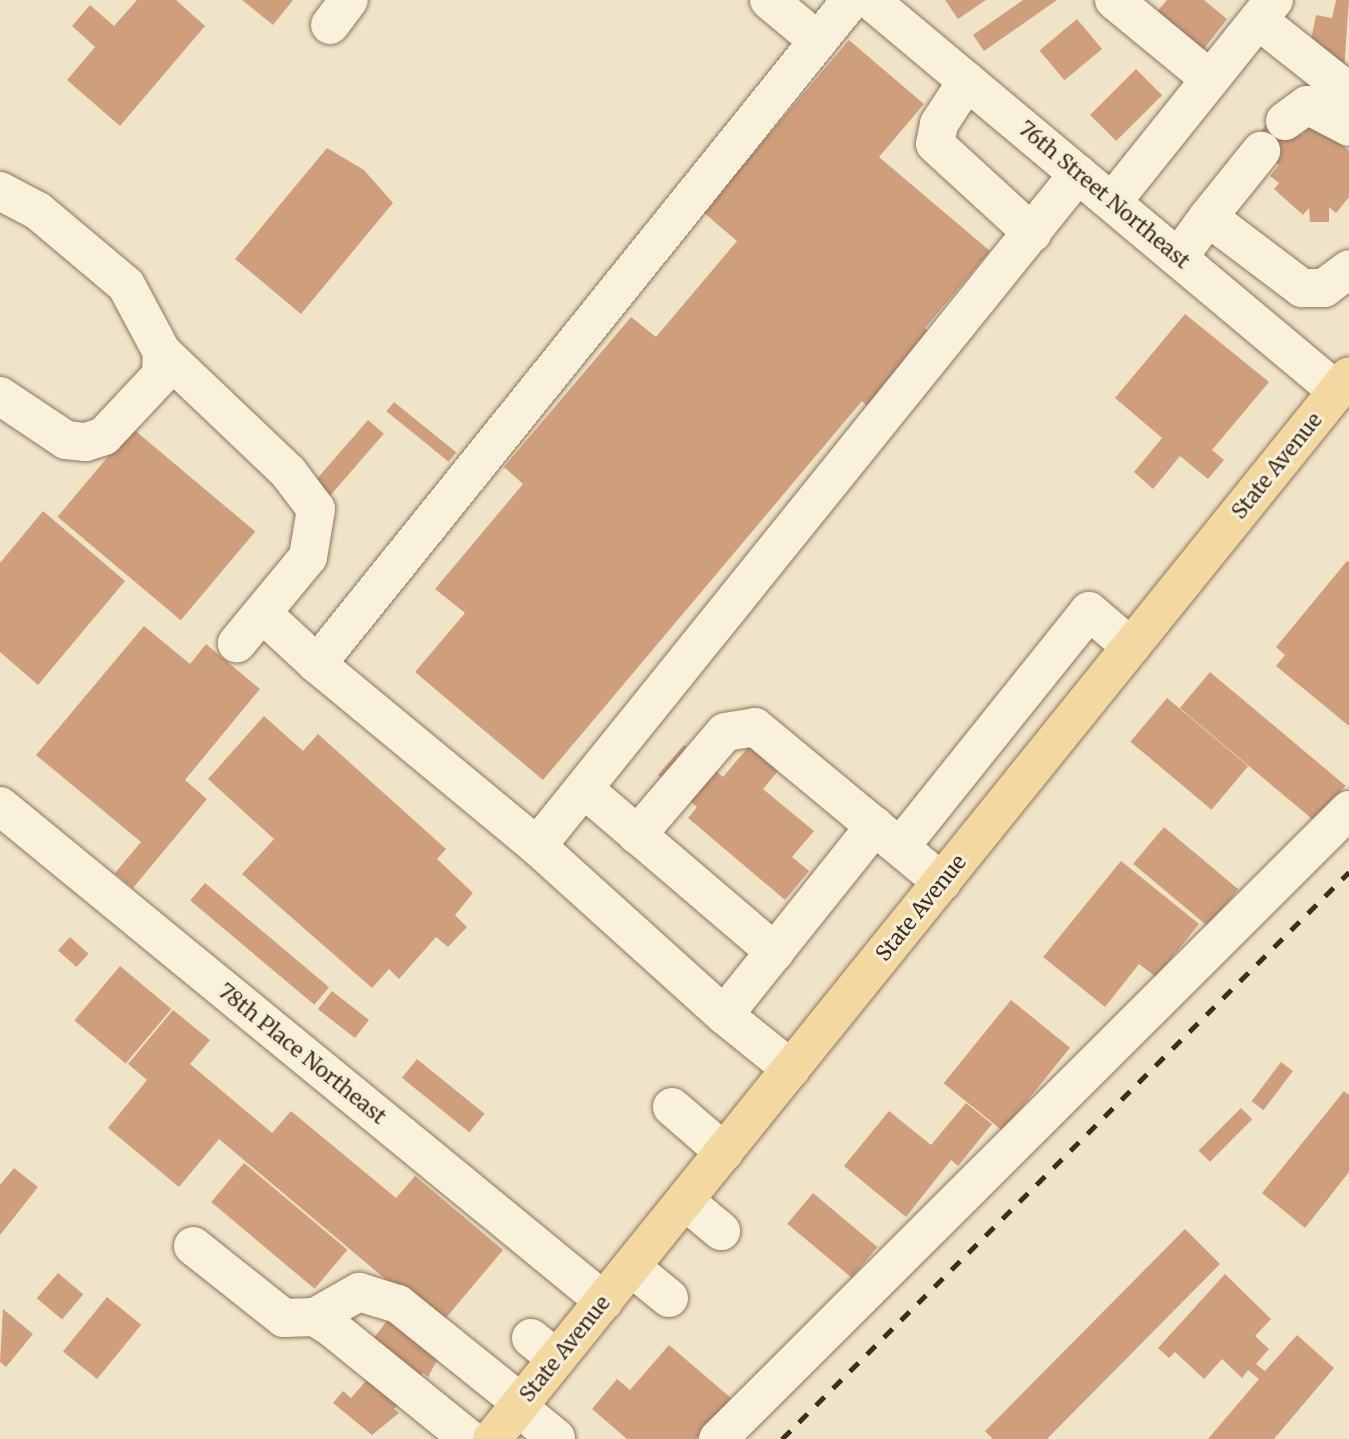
<!DOCTYPE html>
<html>
<head>
<meta charset="utf-8">
<style>
  body { margin:0 }
  #map { position:relative; width:1349px; height:1439px; overflow:hidden; background:#f0e4c8; font-family:Merriweather,serif }
  div>[style] { position:absolute }
  .building>* { inset:0; background:#cf9f7d; transform-origin:0 0 }
  .roads { filter:drop-shadow(0 0 2px #8d765c) drop-shadow(0 0 2px #8d765c) }
  .minor>* { height:38px; margin:-19px; padding:0 19px; transform-origin:19px; border-radius:19px; background:#faf1dc }
  .major>* { height:38px; margin:-19px; padding:0 19px; transform-origin:19px; border-radius:19px; background:#f3d9a0 }
  .rail>* { height:5px; margin-top:-2.5px; transform-origin:0; background:repeating-linear-gradient(90deg,#3d2e20 0 12px,transparent 0 24px) }
  span { translate:-50% -50%; white-space:nowrap; text-align:center; line-height:1.15; -webkit-text-stroke:6px #f7eed8; paint-order:stroke }
  .street-label { font-size:21px; color:#3d2e20 }
</style>
</head>
<body>
<div id="map">
  <div class="building">
    <div style="clip-path:polygon(137px 0,176px 0,205px 26px,120px 126px,67px 80px,95px 47px,72px 26px,90px 5px,114px 26px)"></div>
    <div style="clip-path:polygon(242px 0,293px 0,273px 25px)"></div>
    <div style="clip-path:polygon(945px 0,986px 0,958px 19px)"></div>
    <div style="clip-path:polygon(1023px 0,1057px 0,984px 51px,973px 35px)"></div>
    <div style="clip-path:polygon(1167px 0,1204px 0,1227px 19px,1203px 50px,1156px 13px)"></div>
    <div style="clip-path:polygon(1336px 0,1349px 0,1344px 70px,1309px 50px,1316px 15px,1332px 18px)"></div>
    <div style="left:1077px;top:19px;width:39px;height:49px;rotate:50deg"></div>
    <div style="clip-path:polygon(849px 40px,924px 104px,879px 157px,990px 251px,925px 328px,933px 335px,871px 409px,862px 401px,543px 780px,415px 672px,465px 613px,435px 589px,523px 484px,504px 467px,631px 317px,656px 337px,737px 241px,703px 212px)"></div>
    <div style="left:1136px;top:69px;width:37px;height:65px;rotate:45deg"></div>
    <div style="clip-path:polygon(1276px 113px,1302px 135px,1314px 121px,1349px 151px,1349px 197px,1336px 213px,1329px 207px,1329px 222px,1310px 222px,1309px 208px,1303px 215px,1274px 189px,1279px 183px,1270px 176px,1279px 165px,1251px 143px)"></div>
    <div style="clip-path:polygon(327px 148px,364px 170px,393px 203px,301px 314px,235px 259px)"></div>
    <div style="clip-path:polygon(1185px 314px,1269px 382px,1212px 450px,1224px 460px,1208px 479px,1180px 456px,1153px 489px,1134px 472px,1162px 438px,1115px 398px)"></div>
    <div style="left:394px;top:402px;width:80px;height:12px;rotate:39deg"></div>
    <div style="left:368px;top:420px;width:21px;height:85px;rotate:41deg"></div>
    <div style="left:132px;top:428px;width:161px;height:116px;rotate:40deg"></div>
    <div style="clip-path:polygon(43px 511px,125px 581px,38px 685px,0 652px,0 563px)"></div>
    <div style="clip-path:polygon(1347px 561px,1349px 562px,1349px 726px,1276px 666px,1285px 655px,1276px 647px)"></div>
    <div style="clip-path:polygon(144px 626px,190px 664px,206px 644px,260px 689px,185px 780px,207px 799px,133px 888px,115px 873px,141px 842px,36px 755px)"></div>
    <div style="left:1210px;top:672px;width:177px;height:47px;rotate:40deg"></div>
    <div style="left:1167px;top:698px;width:106px;height:57px;rotate:40deg"></div>
    <div style="clip-path:polygon(264px 716px,303px 751px,318px 734px,446px 849px,437px 859px,473px 893px,455px 915px,467px 927px,448px 947px,436px 937px,399px 979px,389px 969px,372px 988px,242px 874px,274px 839px,208px 779px)"></div>
    <div style="clip-path:polygon(684px 745px,723px 777px,749px 746px,778px 771px,763px 789px,814px 831px,792px 857px,809px 871px,785px 900px,688px 818px,697px 807px,658px 775px)"></div>
    <div style="left:1164px;top:827px;width:97px;height:48px;rotate:40deg"></div>
    <div style="clip-path:polygon(1121px 861px,1199px 924px,1156px 977px,1139px 964px,1105px 1007px,1043px 957px)"></div>
    <div style="left:205px;top:883px;width:162px;height:23px;rotate:40deg"></div>
    <div style="left:70px;top:937px;width:25px;height:18px;rotate:42deg"></div>
    <div style="left:120px;top:966px;width:67px;height:71px;rotate:40deg"></div>
    <div style="left:332px;top:991px;width:47px;height:23px;rotate:38deg"></div>
    <div style="left:1011px;top:1000px;width:76px;height:107px;rotate:39deg"></div>
    <div style="clip-path:polygon(173px 1010px,210px 1040px,190px 1064px,272px 1133px,291px 1111px,396px 1198px,415px 1176px,503px 1250px,440px 1325px,219px 1139px,179px 1187px,108px 1128px,147px 1080px,128px 1064px)"></div>
    <div style="left:417px;top:1059px;width:87px;height:24px;rotate:39deg"></div>
    <div style="left:1281px;top:1062px;width:15px;height:49px;rotate:37deg"></div>
    <div style="clip-path:polygon(1344px 1091px,1349px 1095px,1349px 1172px,1305px 1228px,1262px 1193px)"></div>
    <div style="clip-path:polygon(966px 1103px,992px 1124px,958px 1166px,951px 1160px,906px 1217px,844px 1166px,889px 1111px,931px 1145px)"></div>
    <div style="left:1241px;top:1108px;width:16px;height:60px;rotate:45deg"></div>
    <div style="left:244px;top:1163px;width:135px;height:51px;rotate:40deg"></div>
    <div style="clip-path:polygon(14px 1168px,38px 1187px,0 1235px,0 1185px)"></div>
    <div style="left:813px;top:1193px;width:84px;height:40px;rotate:40deg"></div>
    <div style="clip-path:polygon(1185px 1229px,1220px 1264px,1047px 1439px,993px 1439px,985px 1431px)"></div>
    <div style="left:58px;top:1273px;width:33px;height:33px;rotate:40deg"></div>
    <div style="clip-path:polygon(1225px 1274px,1271px 1319px,1255px 1336px,1269px 1349px,1256px 1364px,1265px 1371px,1297px 1335px,1334px 1368px,1274px 1439px,1208px 1439px,1259px 1379px,1248px 1370px,1242px 1378px,1222px 1359px,1204px 1379px,1175px 1352px,1169px 1358px,1158px 1348px)"></div>
    <div style="left:107px;top:1297px;width:44px;height:70px;rotate:39deg"></div>
    <div style="clip-path:polygon(3px 1309px,33px 1334px,6px 1367px,0 1362px)"></div>
    <div style="clip-path:polygon(393px 1313px,441px 1353px,428px 1377px,423px 1373px,416px 1382px,370px 1343px)"></div>
    <div style="clip-path:polygon(669px 1345px,731px 1398px,696px 1439px,627px 1439px,592px 1409px,617px 1379px,630px 1390px)"></div>
    <div style="clip-path:polygon(371px 1375px,402px 1400px,394px 1409px,399px 1413px,372px 1435px,333px 1403px,343px 1391px,351px 1398px)"></div>
  </div>
  <div class="roads">
    <div class="minor">
      <div style="left:769px;top:0;width:64px;rotate:39.9deg"></div>
      <div style="left:870px;top:0;width:609px;rotate:39.94deg"></div>
      <div style="left:1114px;top:0;width:124px;rotate:39.5deg"></div>
      <div style="left:1258px;top:20px;width:116px;rotate:38.4deg"></div>
      <div style="left:330px;top:25px;width:31px;rotate:-53deg"></div>
      <div style="left:967px;top:81px;width:51px;rotate:123.1deg"></div>
      <div style="left:939px;top:124px;width:20px;rotate:101deg"></div>
      <div style="left:935px;top:144px;width:132px;rotate:42.5deg"></div>
      <div style="left:1285px;top:121px;width:27px;rotate:-36deg"></div>
      <div style="left:1307px;top:105px;width:47px;rotate:27.6deg"></div>
      <div style="left:0;top:191px;width:43px;rotate:27.8deg"></div>
      <div style="left:38px;top:211px;width:115px;rotate:40.1deg"></div>
      <div style="left:126px;top:285px;width:76px;rotate:61.8deg"></div>
      <div style="left:162px;top:352px;width:174px;rotate:43.6deg"></div>
      <div style="left:288px;top:472px;width:46px;rotate:52.9deg"></div>
      <div style="left:316px;top:509px;width:49px;rotate:99.5deg"></div>
      <div style="left:308px;top:557px;width:112px;rotate:129.5deg"></div>
      <div style="left:1112px;top:202px;width:259px;rotate:-51.3deg"></div>
      <div style="left:1208px;top:217px;width:85px;rotate:-51.2deg"></div>
      <div style="left:1178px;top:258px;width:51px;rotate:-53.8deg"></div>
      <div style="left:1208px;top:217px;width:118px;rotate:37.1deg"></div>
      <div style="left:1302px;top:288px;width:22px"></div>
      <div style="left:1324px;top:288px;width:31px;rotate:-37deg"></div>
      <div style="left:0;top:396px;width:79px;rotate:33.7deg"></div>
      <div style="left:66px;top:440px;width:20px;rotate:6deg"></div>
      <div style="left:86px;top:442px;width:19px;rotate:-18deg"></div>
      <div style="left:104px;top:436px;width:83px;rotate:-46.9deg"></div>
      <div style="left:161px;top:375px;width:23px;rotate:-88deg"></div>
      <div style="left:263px;top:614px;width:74px;rotate:42.8deg"></div>
      <div style="left:584px;top:789px;width:251px;rotate:40.5deg"></div>
      <div style="left:0;top:806px;width:781px;rotate:39.34deg"></div>
      <div style="left:637px;top:835px;width:135px;rotate:-49.5deg"></div>
      <div style="left:725px;top:732px;width:30px;rotate:-9deg"></div>
      <div style="left:755px;top:727px;width:243px;rotate:39.7deg"></div>
      <div style="left:537px;top:846px;width:863px;rotate:-51.16deg"></div>
      <div style="left:900px;top:847px;width:302px;rotate:-51.3deg"></div>
      <div style="left:1089px;top:611px;width:55px;rotate:40.6deg"></div>
      <div style="left:724px;top:1015px;width:252px;rotate:-137.9deg"></div>
      <div style="left:537px;top:846px;width:286px;rotate:-140.4deg"></div>
      <div style="left:317px;top:664px;width:852px;rotate:-51.19deg"></div>
      <div style="left:791px;top:1069px;width:86px;rotate:-141.1deg"></div>
      <div style="left:724px;top:1015px;width:242px;rotate:-51.4deg"></div>
      <div style="left:672px;top:1107px;width:69px;rotate:40.9deg"></div>
      <div style="left:685px;top:1201px;width:47px;rotate:39.8deg"></div>
      <div style="left:193px;top:1246px;width:116px;rotate:38.4deg"></div>
      <div style="left:284px;top:1318px;width:31px;rotate:-2deg"></div>
      <div style="left:315px;top:1317px;width:20px;rotate:33deg"></div>
      <div style="left:332px;top:1328px;width:176px;rotate:39deg"></div>
      <div style="left:631px;top:1267px;width:49px;rotate:39.2deg"></div>
      <div style="left:315px;top:1317px;width:51px;rotate:-29.6deg"></div>
      <div style="left:359px;top:1292px;width:41px;rotate:17.1deg"></div>
      <div style="left:398px;top:1304px;width:158px;rotate:38.8deg"></div>
      <div style="left:531px;top:1338px;width:33px;rotate:39deg"></div>
      <div style="left:518px;top:1407px;width:49px;rotate:39.2deg"></div>
      <div style="left:718px;top:1439px;width:891px;rotate:-44.91deg"></div>
    </div>
    <div class="major">
      <div style="left:492px;top:1439px;width:1365px;rotate:-51.12deg"></div>
    </div>
  </div>
  <div class="rail">
    <div style="left:782px;top:1439px;width:802px;rotate:-45deg"></div>
  </div>
  <div class="street-label">
    <span style="left:1104px;top:195px;rotate:40deg">76th Street Northeast</span>
    <span style="left:1277px;top:466px;rotate:-51deg">State Avenue</span>
    <span style="left:921px;top:908px;rotate:-51deg">State Avenue</span>
    <span style="left:302px;top:1054px;rotate:39deg">78th Place Northeast</span>
    <span style="left:565px;top:1349px;rotate:-51deg">State Avenue</span>
  </div>
</div>
</body>
</html>
